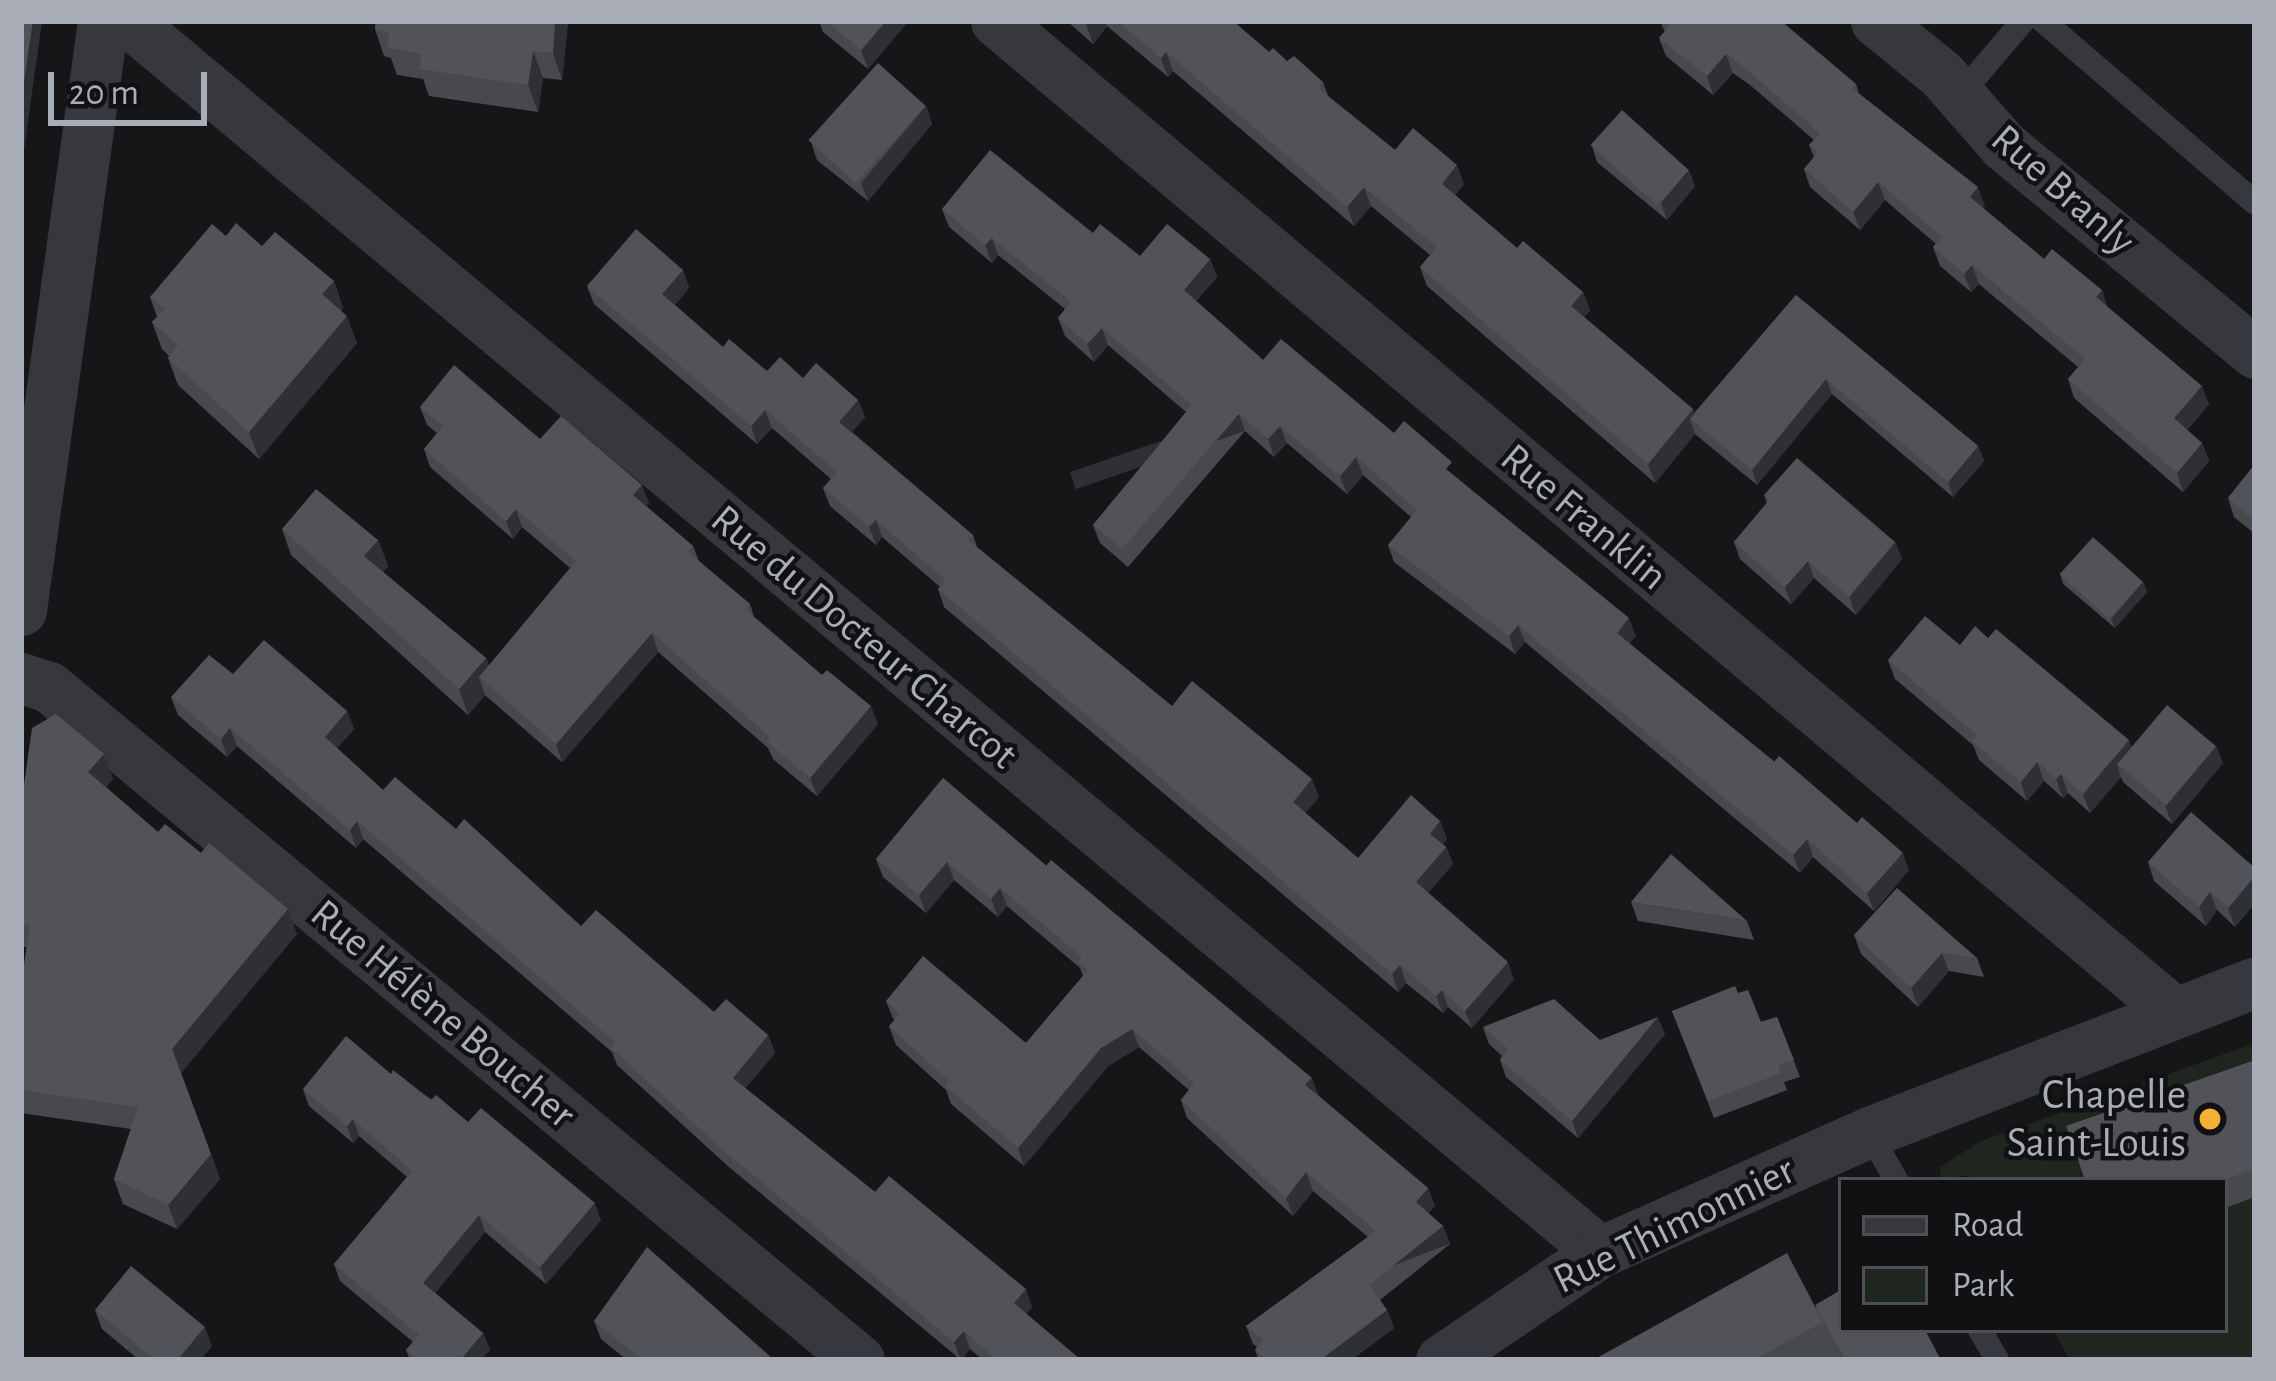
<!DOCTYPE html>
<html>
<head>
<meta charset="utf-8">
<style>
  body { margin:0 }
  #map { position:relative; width:2276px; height:1381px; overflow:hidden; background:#161618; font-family:"Alegreya Sans",sans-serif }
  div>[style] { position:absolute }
  .green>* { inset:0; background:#1e261f }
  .lane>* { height:24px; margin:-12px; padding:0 12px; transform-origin:12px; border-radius:12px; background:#37383d }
  .street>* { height:51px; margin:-25.5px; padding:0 25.5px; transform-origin:25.5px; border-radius:25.5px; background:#37383d }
  .wall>* { inset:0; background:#47494d }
  .shaded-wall>* { inset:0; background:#2f3033; transform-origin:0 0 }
  .building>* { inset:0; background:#525359; transform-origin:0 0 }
  .dots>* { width:33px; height:33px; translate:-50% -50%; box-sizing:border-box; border:6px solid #111113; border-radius:50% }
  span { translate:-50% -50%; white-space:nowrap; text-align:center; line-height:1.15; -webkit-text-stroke:9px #111113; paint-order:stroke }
  .street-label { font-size:42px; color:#a8adb8 }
  .poi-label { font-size:42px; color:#a8adb8 }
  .right { translate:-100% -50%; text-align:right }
  .frame { position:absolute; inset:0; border:24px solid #a8adb8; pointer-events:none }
  .legend { position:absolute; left:1838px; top:1177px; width:390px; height:156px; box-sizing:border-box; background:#111113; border:3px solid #4d4f55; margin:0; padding:15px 21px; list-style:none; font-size:36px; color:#a8adb8 }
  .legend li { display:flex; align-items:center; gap:24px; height:60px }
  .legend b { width:60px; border:3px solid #4d4f55 }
  .scale { position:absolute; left:48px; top:72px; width:159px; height:54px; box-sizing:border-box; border:6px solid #a8adb8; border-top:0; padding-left:15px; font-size:36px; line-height:42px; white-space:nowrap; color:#a8adb8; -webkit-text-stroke:9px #111113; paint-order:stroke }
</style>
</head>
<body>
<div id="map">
  <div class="green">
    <div style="clip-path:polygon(2255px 1043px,2255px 1088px,2085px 1180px,1971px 1180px,1968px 1175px,1941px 1180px,1940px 1167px,1981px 1141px)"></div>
    <div style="clip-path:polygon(2255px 1197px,2255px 1360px,2070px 1360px,2053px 1330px,2225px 1330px,2225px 1208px)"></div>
  </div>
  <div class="lane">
    <div style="left:2043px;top:21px;width:279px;rotate:40.6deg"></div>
    <div style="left:1960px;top:95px;width:97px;rotate:-49.6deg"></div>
    <div style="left:1869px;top:1132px;width:55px;rotate:60.6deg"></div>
    <div style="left:1980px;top:1330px;width:34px;rotate:60deg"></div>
  </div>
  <div class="street">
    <div style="left:128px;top:21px;width:1919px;rotate:39.9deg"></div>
    <div style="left:996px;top:21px;width:1538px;rotate:40.07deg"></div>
    <div style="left:1876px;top:21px;width:85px;rotate:39.3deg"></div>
    <div style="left:1942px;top:75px;width:93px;rotate:48.9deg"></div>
    <div style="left:2003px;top:145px;width:327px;rotate:39.5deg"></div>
    <div style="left:21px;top:610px;width:595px;rotate:-82.07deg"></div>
    <div style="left:21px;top:678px;width:29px;rotate:18deg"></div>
    <div style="left:49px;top:687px;width:1053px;rotate:39.72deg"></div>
    <div style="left:1441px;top:1360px;width:192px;rotate:-34.2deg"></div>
    <div style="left:1600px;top:1252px;width:295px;rotate:-24deg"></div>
    <div style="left:1869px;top:1132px;width:414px;rotate:-21.2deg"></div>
  </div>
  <div class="wall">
    <div style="clip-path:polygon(376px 21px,568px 21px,562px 80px,543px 78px,538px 112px,429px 96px,423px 79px,397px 75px,391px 58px,384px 56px,375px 29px)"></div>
    <div style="clip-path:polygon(819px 21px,905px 21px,906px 24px,868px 69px,823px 32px)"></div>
    <div style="clip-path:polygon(1067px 21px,1233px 21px,1269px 52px,1323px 82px,1328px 96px,1395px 150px,1464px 184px,1455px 195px,1517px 248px,1583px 292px,1590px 310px,1584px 317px,1693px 409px,1694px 413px,1796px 295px,1978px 446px,1984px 461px,1953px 497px,1832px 394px,1757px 485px,1695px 434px,1655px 483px,1427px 286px,1420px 267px,1430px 255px,1371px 206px,1354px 226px,1173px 71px,1168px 77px,1107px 26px,1093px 44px)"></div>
    <div style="clip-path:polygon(1660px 21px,1781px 21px,1856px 84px,1859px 94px,1985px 206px,1983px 208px,2044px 259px,2102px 290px,2107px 307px,2209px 404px,2187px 430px,2202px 443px,2209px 461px,2183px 492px,2074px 398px,2068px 379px,2078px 367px,1979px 284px,1971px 292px,1940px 266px,1933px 247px,1936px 244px,1885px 200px,1860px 230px,1810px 187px,1804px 169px,1814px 157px,1809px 145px,1814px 140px,1750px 85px,1733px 73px,1713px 95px,1666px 56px,1659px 38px,1665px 32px)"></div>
    <div style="clip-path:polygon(926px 106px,932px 124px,868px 201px,817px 160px,811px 142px)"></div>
    <div style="clip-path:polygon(1592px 146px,1695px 186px,1667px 220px,1597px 162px)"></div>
    <div style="clip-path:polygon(942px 209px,1093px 233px,1140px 256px,1210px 259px,1217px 277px,1196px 301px,1263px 360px,1394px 433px,1457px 478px,1636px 636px,1629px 644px,1909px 870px,1874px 911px,1813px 857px,1800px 873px,1525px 642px,1515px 654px,1394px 562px,1388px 545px,1411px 517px,1363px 475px,1347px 494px,1287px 443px,1274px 457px,1245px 431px,1128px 567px,1100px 543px,1093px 525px,1186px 412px,1108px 345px,1094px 362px,1065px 336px,1058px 318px,1065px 309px,998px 255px,992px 263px,949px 227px)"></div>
    <div style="clip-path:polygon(262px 246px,334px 281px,343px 308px,341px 311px,357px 343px,259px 459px,178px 385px,168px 358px,169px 356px,162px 349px,152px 322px,157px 317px,150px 297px)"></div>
    <div style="clip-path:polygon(683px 270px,689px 288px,675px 305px,723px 347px,767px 371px,803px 378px,858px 400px,865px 417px,852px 432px,973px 535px,977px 547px,1172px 706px,1319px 797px,1305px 813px,1358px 858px,1440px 821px,1447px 839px,1443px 844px,1446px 847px,1453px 864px,1428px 893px,1514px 979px,1472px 1028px,1448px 1007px,1443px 1013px,1406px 983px,1398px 992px,944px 607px,938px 589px,940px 587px,882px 537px,876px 545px,830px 506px,823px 488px,831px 479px,772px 428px,757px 444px,594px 304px,587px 286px)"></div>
    <div style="clip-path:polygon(420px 407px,540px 439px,649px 503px,646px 506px,693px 546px,699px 561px,750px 604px,754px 617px,878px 724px,817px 796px,773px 759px,768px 748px,658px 652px,562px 762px,485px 695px,468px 715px,291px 555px,282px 529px,378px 540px,388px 566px,383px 572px,486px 658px,489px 666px,570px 568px,522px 527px,513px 539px,430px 467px,424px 449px,437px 433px,427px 425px)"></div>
    <div style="clip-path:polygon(2255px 464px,2255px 534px,2234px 517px,2228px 498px)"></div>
    <div style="clip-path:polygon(1764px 495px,1895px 542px,1902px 559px,1856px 615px,1814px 578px,1791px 604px,1740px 559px,1734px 542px,1767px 503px)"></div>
    <div style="clip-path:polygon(2060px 574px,2143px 582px,2147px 592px,2115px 628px,2063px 584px)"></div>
    <div style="clip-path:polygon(1960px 645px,2131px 746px,2216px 746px,2223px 763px,2172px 824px,2123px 782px,2121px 777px,2090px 813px,2068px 793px,2063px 798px,2044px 781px,2027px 801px,1979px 760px,1973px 745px,1895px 679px,1888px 660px)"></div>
    <div style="clip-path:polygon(233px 674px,347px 711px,354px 729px,337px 748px,383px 790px,456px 829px,581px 926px,714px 1012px,768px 1035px,775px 1053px,745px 1088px,875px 1192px,1032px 1307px,1026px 1314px,1081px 1360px,983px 1360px,970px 1349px,961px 1360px,729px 1167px,617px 1065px,612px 1052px,363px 839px,356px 848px,237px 746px,227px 757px,178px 715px,171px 697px)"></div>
    <div style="clip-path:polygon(104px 754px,113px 779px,106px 787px,158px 832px,297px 934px,181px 1073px,220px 1179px,177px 1229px,123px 1204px,114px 1179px,131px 1129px,21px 1113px,21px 986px,27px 947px,21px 947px,21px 806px)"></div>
    <div style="clip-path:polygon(943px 778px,1428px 1188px,1435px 1206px,1428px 1213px,1443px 1226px,1450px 1244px,1380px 1300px,1387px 1310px,1394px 1328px,1351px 1360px,1259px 1360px,1255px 1350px,1257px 1347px,1253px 1344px,1246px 1326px,1368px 1237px,1313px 1191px,1293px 1216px,1187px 1118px,1181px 1100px,1189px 1090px,1139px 1047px,1108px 1066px,1024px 1166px,951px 1104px,946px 1090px,896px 1045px,889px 1026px,894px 1021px,886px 1001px,1026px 1043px,1083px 976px,1080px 968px,1007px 906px,998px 917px,954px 880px,926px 913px,883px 877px,876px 859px)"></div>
    <div style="clip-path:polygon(2148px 862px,2255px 868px,2255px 903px,2235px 927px,2217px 910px,2206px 926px,2154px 881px)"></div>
    <div style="clip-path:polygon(1631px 902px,1747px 921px,1754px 940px,1638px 921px)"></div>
    <div style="clip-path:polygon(1854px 935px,1977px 958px,1984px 977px,1949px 971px,1918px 1007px,1861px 954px)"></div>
    <div style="clip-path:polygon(1738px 993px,1761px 1022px,1777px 1017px,1800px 1077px,1784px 1082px,1787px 1090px,1714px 1118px,1672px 1011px)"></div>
    <div style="clip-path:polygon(1483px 1027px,1600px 1040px,1665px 1034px,1578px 1138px,1506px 1077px,1500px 1060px,1502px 1056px,1489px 1044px)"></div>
    <div style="clip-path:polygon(2255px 1060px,2255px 1197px,2225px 1208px,2225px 1180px)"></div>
    <div style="clip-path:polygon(391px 1074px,468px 1122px,601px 1220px,546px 1284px,485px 1232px,435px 1293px,483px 1333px,490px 1350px,480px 1360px,410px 1360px,406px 1350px,413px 1342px,340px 1281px,334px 1264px,407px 1177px,359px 1136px,353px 1143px,309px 1106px,303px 1089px)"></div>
    <div style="clip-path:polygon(1816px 1308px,1941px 1360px,1593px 1360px)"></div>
    <div style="clip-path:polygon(95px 1310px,212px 1346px,200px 1360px,139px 1360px,102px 1329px)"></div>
    <div style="clip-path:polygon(594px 1321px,774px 1360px,627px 1360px,601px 1339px)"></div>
  </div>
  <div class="shaded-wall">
    <div style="clip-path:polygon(33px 21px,42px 21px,21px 172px,21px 104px)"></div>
    <div style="clip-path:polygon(555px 21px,568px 21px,562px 80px,553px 53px)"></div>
    <div style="clip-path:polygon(886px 21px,905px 21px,906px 24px,868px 69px,861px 50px)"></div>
    <div style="clip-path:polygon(1089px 21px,1106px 21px,1107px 26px,1093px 44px,1086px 25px)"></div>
    <div style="clip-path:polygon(533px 51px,543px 78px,538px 112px,528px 85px)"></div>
    <div style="clip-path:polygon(1166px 52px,1173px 71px,1168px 77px,1161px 58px)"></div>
    <div style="clip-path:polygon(1726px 54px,1733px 73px,1713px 95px,1707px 76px)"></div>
    <div style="clip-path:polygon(926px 106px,932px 124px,868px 201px,861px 183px)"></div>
    <div style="clip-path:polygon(1457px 165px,1464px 184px,1449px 203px,1442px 184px)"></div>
    <div style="clip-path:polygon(1689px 170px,1695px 186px,1667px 220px,1661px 203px)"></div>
    <div style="clip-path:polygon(1878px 182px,1885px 200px,1860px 230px,1853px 212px)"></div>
    <div style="clip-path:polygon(1364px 187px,1371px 206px,1354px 226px,1347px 207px)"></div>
    <div style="clip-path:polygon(1978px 187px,1985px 206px,1976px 216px,1970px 197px)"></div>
    <div style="clip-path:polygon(992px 238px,998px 255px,992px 263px,985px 245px)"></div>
    <div style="clip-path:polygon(1210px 259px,1217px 277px,1190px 308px,1184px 290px)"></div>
    <div style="clip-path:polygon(1972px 265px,1979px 284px,1971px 292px,1964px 274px)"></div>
    <div style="clip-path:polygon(683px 270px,689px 288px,669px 312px,662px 294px)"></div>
    <div style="clip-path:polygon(334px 281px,343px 308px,332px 321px,322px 294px)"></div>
    <div style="clip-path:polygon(2102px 290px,2108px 309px,2096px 297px)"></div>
    <div style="clip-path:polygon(1583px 292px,1590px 310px,1578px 325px,1571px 306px)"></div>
    <div style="clip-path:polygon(347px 316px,357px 343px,259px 459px,249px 432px)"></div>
    <div style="clip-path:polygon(1102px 328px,1108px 345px,1094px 362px,1087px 344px)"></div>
    <div style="clip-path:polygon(1826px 379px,1832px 394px,1757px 485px,1752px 470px)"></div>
    <div style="clip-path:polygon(2202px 386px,2209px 404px,2181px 436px,2174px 418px)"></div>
    <div style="clip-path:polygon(858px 400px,865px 417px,846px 439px,839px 422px)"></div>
    <div style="clip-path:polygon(1693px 409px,1699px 427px,1690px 419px,1695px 434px,1655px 483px,1648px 464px)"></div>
    <div style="clip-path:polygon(765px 410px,772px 428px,757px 444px,751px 426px)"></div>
    <div style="left:1239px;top:414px;width:18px;height:179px;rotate:71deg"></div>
    <div style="clip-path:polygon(1280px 426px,1287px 443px,1274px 457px,1268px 439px)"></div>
    <div style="clip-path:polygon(2202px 443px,2209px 461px,2183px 492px,2177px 473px)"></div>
    <div style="clip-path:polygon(1978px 446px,1984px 461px,1953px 497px,1948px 482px)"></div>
    <div style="clip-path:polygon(1356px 457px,1363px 475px,1347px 494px,1340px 476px)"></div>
    <div style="clip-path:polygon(642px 485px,649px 503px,640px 513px,633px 495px)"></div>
    <div style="clip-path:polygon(516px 509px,522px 527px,513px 539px,506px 521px)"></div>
    <div style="clip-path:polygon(876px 520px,882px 537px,876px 545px,869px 527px)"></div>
    <div style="clip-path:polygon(378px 540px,388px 566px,374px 583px,364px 556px)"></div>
    <div style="clip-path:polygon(1895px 542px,1902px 559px,1856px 615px,1849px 597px)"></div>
    <div style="clip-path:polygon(1808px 561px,1814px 578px,1791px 604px,1785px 587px)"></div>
    <div style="clip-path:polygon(2143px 582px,2147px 592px,2115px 628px,2111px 619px)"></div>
    <div style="clip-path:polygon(1629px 618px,1636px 636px,1623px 651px,1617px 633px)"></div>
    <div style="clip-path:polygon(1518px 625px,1525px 642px,1515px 654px,1509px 636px)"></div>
    <div style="clip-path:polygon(652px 633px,658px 652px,562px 762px,556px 744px)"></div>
    <div style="clip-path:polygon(486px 658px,495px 684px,479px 677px,485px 695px,468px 715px,459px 689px)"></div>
    <div style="clip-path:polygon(871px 706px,878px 724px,817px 796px,810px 778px)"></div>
    <div style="clip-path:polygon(347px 711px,354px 729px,331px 755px,325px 737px)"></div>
    <div style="clip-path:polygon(230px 728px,237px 746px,227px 757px,221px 739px)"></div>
    <div style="clip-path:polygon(2129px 740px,2136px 759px,2117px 764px,2121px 777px,2090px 813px,2083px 794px)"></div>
    <div style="clip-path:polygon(2216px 746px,2223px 763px,2172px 824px,2165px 806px)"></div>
    <div style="clip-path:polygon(104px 754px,113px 779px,98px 797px,88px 772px)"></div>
    <div style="clip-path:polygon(2037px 762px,2044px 781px,2027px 801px,2021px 782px)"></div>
    <div style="clip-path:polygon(2061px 774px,2068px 793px,2063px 798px,2056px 779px)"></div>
    <div style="clip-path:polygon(1312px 779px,1319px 797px,1299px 820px,1293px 802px)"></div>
    <div style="clip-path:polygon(357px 821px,363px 839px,356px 848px,350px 830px)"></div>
    <div style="clip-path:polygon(1440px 821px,1447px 839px,1437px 852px,1430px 834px)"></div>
    <div style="clip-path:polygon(1807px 839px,1813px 857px,1800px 873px,1793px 855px)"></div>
    <div style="clip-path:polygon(1446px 847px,1453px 864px,1422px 900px,1416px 882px)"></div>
    <div style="clip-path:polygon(1903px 853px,1909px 870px,1874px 911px,1867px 893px)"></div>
    <div style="clip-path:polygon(947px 862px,954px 880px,926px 913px,919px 895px)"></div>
    <div style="clip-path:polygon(2255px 876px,2255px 903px,2235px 927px,2228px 908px)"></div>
    <div style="clip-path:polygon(1000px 888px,1007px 906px,998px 917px,991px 899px)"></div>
    <div style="clip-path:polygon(2210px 892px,2217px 910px,2206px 926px,2199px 907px)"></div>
    <div style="clip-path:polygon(288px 909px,297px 934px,181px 1073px,172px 1049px)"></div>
    <div style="clip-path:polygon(1942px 953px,1949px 971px,1918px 1007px,1911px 988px)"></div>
    <div style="clip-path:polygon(1508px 962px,1514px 979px,1472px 1028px,1465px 1011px)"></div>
    <div style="clip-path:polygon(1400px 965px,1406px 983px,1398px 992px,1392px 974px)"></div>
    <div style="clip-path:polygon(1442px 990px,1448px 1007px,1443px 1013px,1436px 996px)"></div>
    <div style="clip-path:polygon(1658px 1017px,1665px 1034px,1578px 1138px,1572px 1121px)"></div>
    <div style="clip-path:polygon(1132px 1029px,1139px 1047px,1108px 1066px,1024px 1166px,1018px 1148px,1101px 1048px)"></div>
    <div style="clip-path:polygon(768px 1035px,775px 1053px,739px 1096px,733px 1078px)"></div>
    <div style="clip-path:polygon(1312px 1078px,1319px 1096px,1305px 1085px)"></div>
    <div style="clip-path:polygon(353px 1119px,359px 1136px,353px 1143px,347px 1126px)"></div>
    <div style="clip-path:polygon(211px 1154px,220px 1179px,177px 1229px,168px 1205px)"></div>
    <div style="clip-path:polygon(1306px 1172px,1313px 1191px,1293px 1216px,1286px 1198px)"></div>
    <div style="clip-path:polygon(1428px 1188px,1435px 1206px,1422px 1220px,1416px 1202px)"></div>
    <div style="clip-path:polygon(595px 1203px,601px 1220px,546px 1284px,540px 1267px)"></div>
    <div style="clip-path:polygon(479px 1215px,485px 1232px,429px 1300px,423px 1283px)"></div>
    <div style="left:1443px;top:1226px;width:19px;height:95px;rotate:69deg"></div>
    <div style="clip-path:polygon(1026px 1289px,1032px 1307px,1020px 1321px,1014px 1303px)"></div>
    <div style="clip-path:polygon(1387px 1310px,1394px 1328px,1351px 1360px,1320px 1360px)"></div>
    <div style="clip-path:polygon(205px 1327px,212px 1346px,200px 1360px,177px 1360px)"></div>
    <div style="clip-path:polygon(964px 1331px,970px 1349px,961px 1360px,954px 1342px)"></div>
    <div style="clip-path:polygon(483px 1333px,490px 1350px,480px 1360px,460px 1360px)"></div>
  </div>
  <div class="building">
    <div style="clip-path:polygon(21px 21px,33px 21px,21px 104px)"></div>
    <div style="clip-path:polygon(376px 21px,555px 21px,553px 53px,533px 51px,528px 85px,419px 69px,422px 54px,387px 48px,389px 33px,375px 29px)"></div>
    <div style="clip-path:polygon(826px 21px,886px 21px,861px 50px)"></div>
    <div style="clip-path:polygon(1117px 21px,1233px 21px,1269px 52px,1273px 48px,1287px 61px,1294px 56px,1323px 82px,1318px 88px,1395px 150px,1413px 128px,1457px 165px,1442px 184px,1517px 248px,1523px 241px,1583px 292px,1571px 306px,1693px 409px,1648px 464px,1420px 267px,1437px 247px,1364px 187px,1347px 207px,1166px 52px,1161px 58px)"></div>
    <div style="clip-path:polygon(1668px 21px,1781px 21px,1856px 84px,1852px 88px,1978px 187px,1970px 197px,2044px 259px,2052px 249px,2102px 290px,2096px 297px,2202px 386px,2174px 418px,2202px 443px,2177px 473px,2068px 379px,2085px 359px,1972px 265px,1964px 274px,1933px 247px,1942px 237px,1878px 182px,1853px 212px,1804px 169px,1818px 152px,1809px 145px,1820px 133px,1744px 67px,1726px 54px,1707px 76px,1659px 38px,1671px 24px)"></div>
    <div style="left:878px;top:63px;width:64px;height:104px;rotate:42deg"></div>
    <div style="left:1622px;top:110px;width:90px;height:47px;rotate:42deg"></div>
    <div style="clip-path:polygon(990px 150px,1093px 233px,1100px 224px,1140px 256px,1167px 224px,1210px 259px,1184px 290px,1263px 360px,1281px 339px,1394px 433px,1404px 421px,1452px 462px,1446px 469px,1629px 618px,1617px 633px,1774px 762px,1779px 756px,1857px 823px,1862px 817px,1903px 853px,1867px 893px,1807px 839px,1793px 855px,1518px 625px,1509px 636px,1388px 545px,1417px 510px,1356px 457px,1340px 476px,1280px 426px,1268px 439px,1239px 414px,1122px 549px,1093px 525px,1192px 405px,1102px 328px,1087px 344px,1058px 318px,1071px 302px,992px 238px,985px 245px,942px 209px)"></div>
    <div style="clip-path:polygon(236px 223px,262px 246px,275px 232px,334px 281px,322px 294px,347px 316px,249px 432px,168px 358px,178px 345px,152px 322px,165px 309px,150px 297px,212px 224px,226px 236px)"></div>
    <div style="clip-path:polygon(636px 229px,683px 270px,662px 294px,723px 347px,729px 339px,767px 371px,780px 357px,803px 378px,816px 363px,858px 400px,839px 422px,973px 535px,968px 540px,1172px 706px,1192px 681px,1312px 779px,1293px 802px,1358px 858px,1411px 795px,1440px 821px,1430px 834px,1446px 847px,1416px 882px,1508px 962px,1465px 1011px,1442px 990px,1436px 996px,1400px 965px,1392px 974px,938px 589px,946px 580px,876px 520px,869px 527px,823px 488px,837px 472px,765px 410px,751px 426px,587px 286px)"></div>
    <div style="clip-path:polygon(1796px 295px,1978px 446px,1948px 482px,1826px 379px,1752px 470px,1690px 419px)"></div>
    <div style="clip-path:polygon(454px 365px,540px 439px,561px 416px,642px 485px,633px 495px,693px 546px,688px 552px,750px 604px,745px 609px,822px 675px,827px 670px,871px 706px,810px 778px,766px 741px,770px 737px,652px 633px,556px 744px,479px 677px,576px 561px,516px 509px,506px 521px,424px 449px,443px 426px,420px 407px)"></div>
    <div style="clip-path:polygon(1797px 458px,1895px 542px,1849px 597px,1808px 561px,1785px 587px,1734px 542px,1769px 500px,1764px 495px)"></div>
    <div style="clip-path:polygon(2255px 464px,2255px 521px,2228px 498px)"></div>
    <div style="clip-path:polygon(316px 489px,378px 540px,364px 556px,486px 658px,459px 689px,282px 529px)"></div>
    <div style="left:2093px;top:537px;width:67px;height:50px;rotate:42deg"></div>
    <div style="clip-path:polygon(1925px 616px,1960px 645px,1975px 626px,1988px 638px,1996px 629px,2129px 740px,2083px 794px,2061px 774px,2056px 779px,2037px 762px,2021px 782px,1972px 741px,1977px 735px,1888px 660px)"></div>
    <div style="clip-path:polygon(264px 640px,347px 711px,325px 737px,383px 790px,395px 777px,456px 829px,464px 819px,581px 926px,596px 910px,714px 1012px,726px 999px,768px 1035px,733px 1078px,875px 1192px,889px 1176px,1026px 1289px,1014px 1303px,1081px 1360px,997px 1360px,964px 1331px,954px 1342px,723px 1150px,611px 1048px,615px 1042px,357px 821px,350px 830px,230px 728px,221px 739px,171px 697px,209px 655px,233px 674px)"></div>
    <div style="left:2167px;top:705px;width:64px;height:77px;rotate:40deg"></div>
    <div style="clip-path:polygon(56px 714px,104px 754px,88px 772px,158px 832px,165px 824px,201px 853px,209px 843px,288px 909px,172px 1049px,211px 1154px,168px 1205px,114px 1179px,138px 1107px,21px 1090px,21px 985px,30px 925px,21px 923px,21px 878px,24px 865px,21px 864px,21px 806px,32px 728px)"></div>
    <div style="clip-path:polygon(943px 778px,1046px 866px,1051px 860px,1312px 1078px,1305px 1085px,1428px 1188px,1416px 1202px,1443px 1226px,1369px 1285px,1387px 1310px,1320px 1360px,1266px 1360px,1255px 1350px,1263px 1340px,1246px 1326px,1376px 1231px,1306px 1172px,1286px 1198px,1181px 1100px,1194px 1083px,1132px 1029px,1101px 1048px,1018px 1148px,945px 1086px,949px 1081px,889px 1026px,900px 1014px,886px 1001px,923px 956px,1026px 1043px,1088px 970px,1078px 962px,1082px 957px,1000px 888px,991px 899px,947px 862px,919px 895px,876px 859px)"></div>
    <div style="clip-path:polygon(2191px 812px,2255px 868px,2255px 876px,2228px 908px,2210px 892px,2199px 907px,2148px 862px)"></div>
    <div style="clip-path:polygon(1671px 854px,1747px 921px,1631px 902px)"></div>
    <div style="clip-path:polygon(1897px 888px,1977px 958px,1942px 953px,1911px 988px,1854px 935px)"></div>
    <div style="clip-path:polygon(1735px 986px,1738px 993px,1748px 990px,1761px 1022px,1777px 1017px,1794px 1060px,1778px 1065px,1781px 1073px,1708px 1101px,1672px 1011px)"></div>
    <div style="clip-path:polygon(1554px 999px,1600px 1040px,1658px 1017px,1572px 1121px,1500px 1060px,1508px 1049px,1483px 1027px)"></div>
    <div style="clip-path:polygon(346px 1036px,391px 1074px,393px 1070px,431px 1100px,436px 1095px,468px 1122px,481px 1108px,595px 1203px,540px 1267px,479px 1215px,423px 1283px,483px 1333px,460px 1360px,419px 1360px,406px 1350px,419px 1335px,334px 1264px,412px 1171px,353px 1119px,347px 1126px,303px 1089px)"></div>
    <div style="clip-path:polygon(2255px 1060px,2255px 1169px,2223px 1180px,2085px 1180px,2066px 1126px)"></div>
    <div style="clip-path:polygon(647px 1247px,774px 1360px,642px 1360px,594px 1321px)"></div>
    <div style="clip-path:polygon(1787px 1253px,1823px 1322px,1754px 1360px,1593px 1360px)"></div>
    <div style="clip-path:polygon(131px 1266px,205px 1327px,177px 1360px,155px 1360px,95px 1310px)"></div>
    <div style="clip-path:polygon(1841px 1290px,1841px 1330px,1925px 1330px,1941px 1360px,1846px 1360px,1815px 1305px)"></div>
  </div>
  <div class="dots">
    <div style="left:2210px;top:1119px;background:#f2b134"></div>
  </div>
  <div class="street-label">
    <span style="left:2063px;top:190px;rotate:41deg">Rue Branly</span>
    <span style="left:1584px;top:517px;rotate:40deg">Rue Franklin</span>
    <span style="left:864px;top:637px;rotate:40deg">Rue du Docteur Charcot</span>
    <span style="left:443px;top:1014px;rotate:40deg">Rue Hélène Boucher</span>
    <span style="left:1674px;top:1225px;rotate:-26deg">Rue Thimonnier</span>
  </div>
  <div class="poi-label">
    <span class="right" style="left:2186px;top:1119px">Chapelle<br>Saint-Louis</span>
  </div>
  <div class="frame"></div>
  <ul class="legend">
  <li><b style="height:15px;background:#37383d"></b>Road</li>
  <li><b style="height:33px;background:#1e261f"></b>Park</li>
  </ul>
  <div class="scale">20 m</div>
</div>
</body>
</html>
